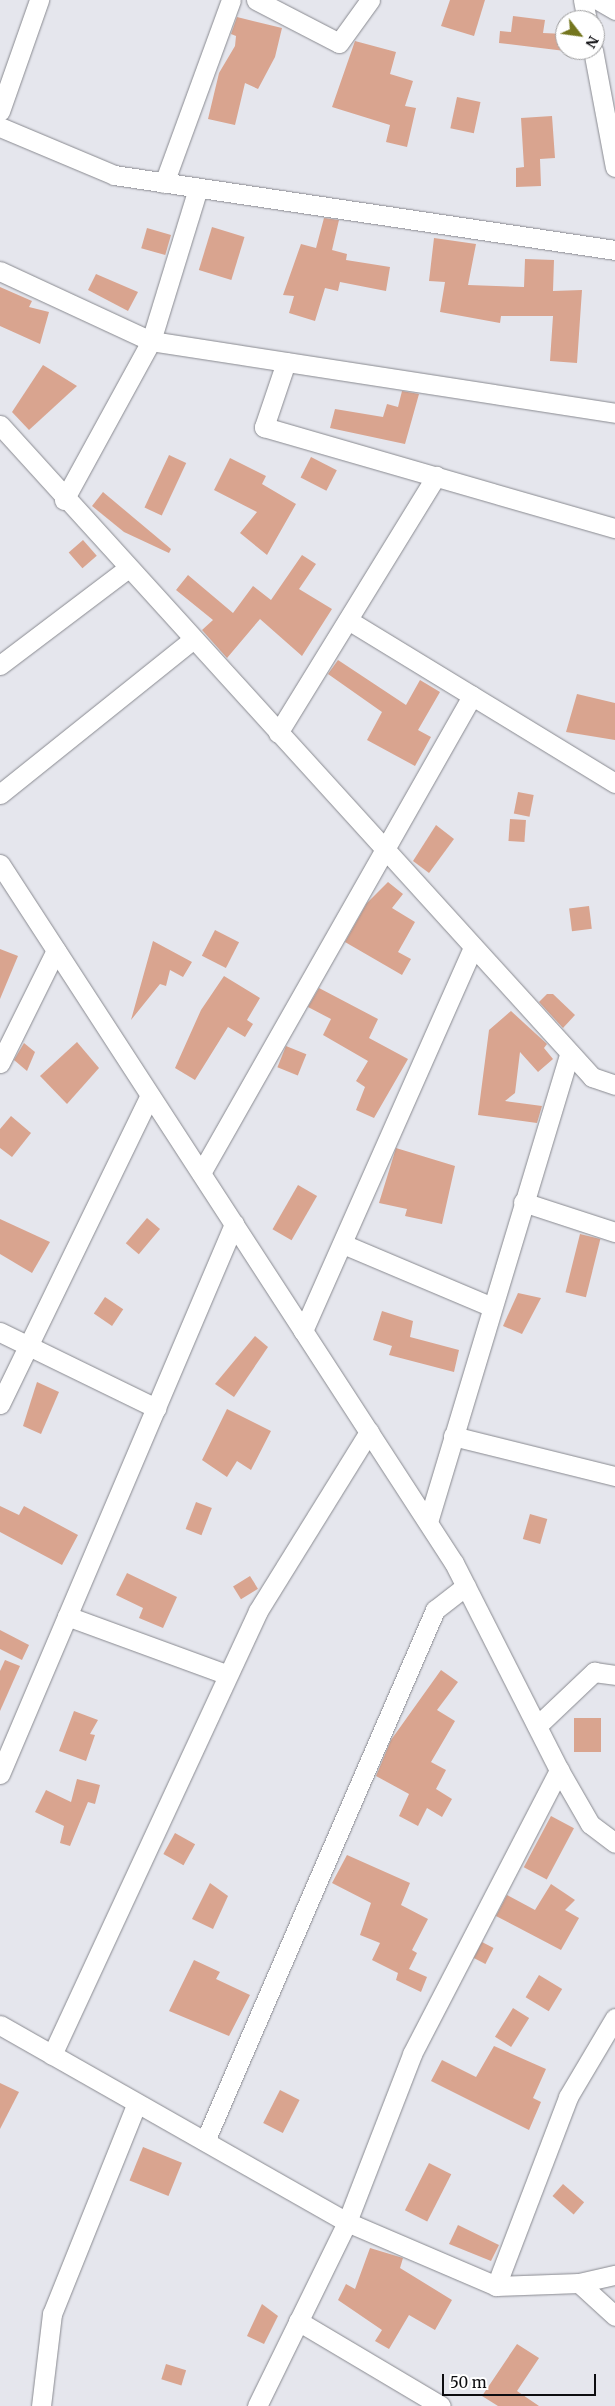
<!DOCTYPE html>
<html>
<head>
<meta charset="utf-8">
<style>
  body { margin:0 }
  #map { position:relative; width:615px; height:2406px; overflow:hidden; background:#e5e6ed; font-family:Merriweather,serif }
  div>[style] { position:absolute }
  .building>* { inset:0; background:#d9a48f; transform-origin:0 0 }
  .roads { filter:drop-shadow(0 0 1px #898a90) drop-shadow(0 0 1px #898a90) }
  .minor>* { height:19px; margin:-9.5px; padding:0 9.5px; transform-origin:9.5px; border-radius:9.5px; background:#fff }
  span { translate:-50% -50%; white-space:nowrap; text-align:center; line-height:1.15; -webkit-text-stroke:4.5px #fff; paint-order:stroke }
  .north { position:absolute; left:555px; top:10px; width:50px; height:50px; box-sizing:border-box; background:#fff; border:1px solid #9e9e9f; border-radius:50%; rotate:120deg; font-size:14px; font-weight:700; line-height:20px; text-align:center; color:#0d0d10 }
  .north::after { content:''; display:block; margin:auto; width:18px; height:22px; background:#74761e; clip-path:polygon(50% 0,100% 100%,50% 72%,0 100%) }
  .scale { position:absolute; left:442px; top:2374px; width:154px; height:22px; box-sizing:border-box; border:2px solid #0d0d10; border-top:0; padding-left:6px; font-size:15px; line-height:18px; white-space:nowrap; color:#0d0d10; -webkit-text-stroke:4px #fff; paint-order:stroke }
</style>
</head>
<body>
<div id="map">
  <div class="building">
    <div style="clip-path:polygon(450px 0,485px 0,474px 36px,441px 26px)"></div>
    <div style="clip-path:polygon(513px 16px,545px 20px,543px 33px,565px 34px,565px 51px,499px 43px,500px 31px,511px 32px)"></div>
    <div style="clip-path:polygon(237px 17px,282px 28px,275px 57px,258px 89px,245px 83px,235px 125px,208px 119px,219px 73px,235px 46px,236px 36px,231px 34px)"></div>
    <div style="clip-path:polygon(355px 41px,396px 52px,390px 74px,413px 81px,405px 106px,416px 108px,407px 147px,386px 142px,390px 125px,332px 107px)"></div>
    <div style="left:457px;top:97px;width:24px;height:32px;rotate:12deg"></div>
    <div style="clip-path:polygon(552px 116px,555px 158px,540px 159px,541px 186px,516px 187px,516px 168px,524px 167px,521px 118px)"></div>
    <div style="clip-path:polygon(324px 218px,339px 220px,332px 250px,347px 254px,346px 260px,390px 267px,386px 291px,340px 282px,338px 291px,325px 288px,315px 321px,289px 313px,294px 296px,283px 295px,301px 244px,316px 248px)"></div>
    <div style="left:212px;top:227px;width:34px;height:45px;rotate:17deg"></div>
    <div style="left:147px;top:228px;width:25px;height:21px;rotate:16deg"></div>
    <div style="clip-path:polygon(434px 238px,476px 244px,468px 285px,524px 287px,525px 259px,554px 260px,553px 291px,582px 290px,577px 363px,550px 361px,553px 316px,501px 316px,500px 323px,440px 312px,445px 282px,429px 281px)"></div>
    <div style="clip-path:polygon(96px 274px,138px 292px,128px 311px,88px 290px)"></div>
    <div style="clip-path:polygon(0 287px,32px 301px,29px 307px,49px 312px,40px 344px,0 326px)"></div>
    <div style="clip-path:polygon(43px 365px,77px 386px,29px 430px,12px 412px)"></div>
    <div style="clip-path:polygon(402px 391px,419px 394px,405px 444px,330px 428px,335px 409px,383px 417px,387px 404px,398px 407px)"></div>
    <div style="left:169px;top:455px;width:19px;height:58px;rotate:25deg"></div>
    <div style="left:311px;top:457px;width:29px;height:23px;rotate:27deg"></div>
    <div style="clip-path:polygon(230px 458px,266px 476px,262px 484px,296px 504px,267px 555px,240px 533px,257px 512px,214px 490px)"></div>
    <div style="clip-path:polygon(103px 492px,171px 549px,169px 553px,124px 532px,92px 506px)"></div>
    <div style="left:83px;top:540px;width:21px;height:19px;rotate:49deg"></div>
    <div style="clip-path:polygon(302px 555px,316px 564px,299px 589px,332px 609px,302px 656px,260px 619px,227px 658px,202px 630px,213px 620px,176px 590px,188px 575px,233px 613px,253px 586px,271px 600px)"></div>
    <div style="clip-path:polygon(338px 660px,406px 705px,420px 680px,440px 692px,418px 730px,431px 737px,415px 766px,367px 740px,382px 712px,328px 674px)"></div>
    <div style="clip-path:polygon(577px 694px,615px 703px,615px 740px,566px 732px)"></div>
    <div style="left:518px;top:792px;width:16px;height:22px;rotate:11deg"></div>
    <div style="left:510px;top:819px;width:16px;height:22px;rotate:4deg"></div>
    <div style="clip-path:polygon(436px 825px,454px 839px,429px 873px,413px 861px)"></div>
    <div style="clip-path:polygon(388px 882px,403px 894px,392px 908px,415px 922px,398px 952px,411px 959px,402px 975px,345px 942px,367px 903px)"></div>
    <div style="left:589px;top:906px;width:23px;height:20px;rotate:83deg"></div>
    <div style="left:215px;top:930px;width:27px;height:29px;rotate:27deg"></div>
    <div style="clip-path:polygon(153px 941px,192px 962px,183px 977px,170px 970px,166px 986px,160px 984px,131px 1020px)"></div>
    <div style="clip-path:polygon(0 949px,18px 956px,0 999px)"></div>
    <div style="clip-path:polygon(224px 976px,260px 998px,247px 1020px,253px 1024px,245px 1037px,228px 1027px,195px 1080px,175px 1068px,201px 1010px)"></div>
    <div style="clip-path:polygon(319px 988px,378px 1019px,369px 1038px,408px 1059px,374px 1118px,356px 1110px,365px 1087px,356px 1081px,368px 1061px,323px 1035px,331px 1019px,308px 1007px)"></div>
    <div style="clip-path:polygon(547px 994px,553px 994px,575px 1015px,563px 1028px,539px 1002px)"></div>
    <div style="clip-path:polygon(511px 1011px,547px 1044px,544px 1048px,553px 1059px,538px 1072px,520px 1052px,515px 1093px,505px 1101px,542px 1106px,537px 1123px,478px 1115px,489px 1030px)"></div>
    <div style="clip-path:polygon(77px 1042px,99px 1068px,67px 1104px,40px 1076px)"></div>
    <div style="clip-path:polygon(24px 1043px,35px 1052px,27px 1071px,14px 1060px)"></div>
    <div style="left:286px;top:1046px;width:22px;height:23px;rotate:22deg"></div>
    <div style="clip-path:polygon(11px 1116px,31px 1133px,12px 1157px,0 1148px,0 1129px)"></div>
    <div style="clip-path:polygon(396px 1148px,455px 1166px,442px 1224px,405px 1216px,407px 1209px,379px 1203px)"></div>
    <div style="left:298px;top:1185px;width:22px;height:51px;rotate:30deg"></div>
    <div style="left:147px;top:1218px;width:17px;height:33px;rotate:40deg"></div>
    <div style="clip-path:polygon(0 1219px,50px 1242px,32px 1273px,0 1254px)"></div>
    <div style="left:580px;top:1234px;width:21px;height:60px;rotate:14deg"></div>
    <div style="clip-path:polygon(518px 1293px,541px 1298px,522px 1334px,503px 1326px)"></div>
    <div style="left:105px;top:1297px;width:22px;height:20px;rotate:34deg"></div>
    <div style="clip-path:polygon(382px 1311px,413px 1321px,410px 1337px,459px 1350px,454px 1372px,389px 1355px,392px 1346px,373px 1340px)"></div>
    <div style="clip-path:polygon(255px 1336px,268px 1347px,234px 1397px,215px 1384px)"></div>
    <div style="clip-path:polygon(37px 1382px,59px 1392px,41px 1434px,23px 1426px)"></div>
    <div style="clip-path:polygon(227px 1409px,271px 1431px,251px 1470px,237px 1461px,227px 1477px,202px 1460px)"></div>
    <div style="left:196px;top:1502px;width:17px;height:29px;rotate:21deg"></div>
    <div style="clip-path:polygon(0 1506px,19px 1515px,24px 1506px,78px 1535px,62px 1565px,0 1532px)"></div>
    <div style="left:530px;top:1514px;width:18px;height:26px;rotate:16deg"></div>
    <div style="clip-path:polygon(127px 1573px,177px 1597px,163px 1628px,139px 1618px,143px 1608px,116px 1595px)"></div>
    <div style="left:250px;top:1576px;width:15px;height:20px;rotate:58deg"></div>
    <div style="clip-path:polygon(0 1630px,29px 1645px,22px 1660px,0 1649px)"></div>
    <div style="clip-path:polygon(5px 1660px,20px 1666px,0 1711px,0 1671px)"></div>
    <div style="clip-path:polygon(441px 1670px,458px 1682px,437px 1710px,455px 1721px,431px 1762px,446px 1770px,436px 1789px,452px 1799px,442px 1817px,427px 1808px,418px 1826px,399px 1816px,409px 1794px,376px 1776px,391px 1740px)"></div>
    <div style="clip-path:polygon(74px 1711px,98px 1720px,90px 1734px,95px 1735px,86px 1761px,59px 1751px)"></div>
    <div style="left:601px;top:1718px;width:34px;height:27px;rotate:90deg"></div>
    <div style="clip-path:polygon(77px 1779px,100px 1785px,95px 1804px,88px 1802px,70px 1846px,60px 1843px,64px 1826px,35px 1812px,46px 1790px,71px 1802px)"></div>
    <div style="left:551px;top:1816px;width:26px;height:58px;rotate:28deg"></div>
    <div style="left:175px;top:1833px;width:23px;height:24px;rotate:29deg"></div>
    <div style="clip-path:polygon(347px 1855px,410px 1883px,401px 1905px,428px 1919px,412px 1950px,417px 1953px,409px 1969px,427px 1977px,421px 1992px,396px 1980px,398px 1973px,372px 1960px,380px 1943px,360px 1935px,371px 1903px,332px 1883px)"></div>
    <div style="clip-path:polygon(210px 1883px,228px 1896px,213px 1929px,192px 1919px)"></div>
    <div style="clip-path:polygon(551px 1884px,575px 1900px,565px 1910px,579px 1918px,561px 1950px,496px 1916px,507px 1895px,535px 1910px)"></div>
    <div style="left:482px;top:1942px;width:13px;height:18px;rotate:27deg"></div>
    <div style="clip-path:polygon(194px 1960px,220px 1972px,216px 1979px,250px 1995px,229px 2036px,169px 2011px)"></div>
    <div style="left:539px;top:1975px;width:27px;height:26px;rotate:31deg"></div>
    <div style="left:513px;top:2008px;width:19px;height:34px;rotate:32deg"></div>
    <div style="clip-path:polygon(494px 2046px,546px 2069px,533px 2098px,541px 2102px,529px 2130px,431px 2081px,442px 2060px,476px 2077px)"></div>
    <div style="clip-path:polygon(0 2083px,19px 2092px,0 2129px)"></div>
    <div style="left:280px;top:2090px;width:22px;height:37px;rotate:27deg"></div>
    <div style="left:143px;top:2147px;width:42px;height:36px;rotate:22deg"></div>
    <div style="left:429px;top:2163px;width:25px;height:53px;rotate:27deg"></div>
    <div style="left:563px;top:2184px;width:28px;height:16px;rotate:41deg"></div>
    <div style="clip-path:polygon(458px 2225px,499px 2245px,491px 2261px,449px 2244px)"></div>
    <div style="clip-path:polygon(370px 2248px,403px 2258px,400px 2268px,452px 2300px,435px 2330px,409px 2315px,389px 2349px,375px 2341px,382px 2330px,338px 2300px,346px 2284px,355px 2289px)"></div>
    <div style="clip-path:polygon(262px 2304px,278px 2316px,264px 2344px,247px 2336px)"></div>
    <div style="clip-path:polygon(517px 2344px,539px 2358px,517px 2391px,539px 2406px,498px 2406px,482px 2396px)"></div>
    <div style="left:166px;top:2364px;width:21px;height:16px;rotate:17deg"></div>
  </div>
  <div class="roads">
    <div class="minor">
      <div style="left:256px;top:0;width:93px;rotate:27.4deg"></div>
      <div style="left:339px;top:43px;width:53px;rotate:-54.2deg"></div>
      <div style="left:583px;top:0;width:20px;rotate:79deg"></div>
      <div style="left:598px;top:0;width:20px;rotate:30deg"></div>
      <div style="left:593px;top:50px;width:119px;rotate:79.4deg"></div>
      <div style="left:0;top:111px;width:118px;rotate:-70.6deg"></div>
      <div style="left:0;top:127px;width:124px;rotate:22.8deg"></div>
      <div style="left:114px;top:175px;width:507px;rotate:8.51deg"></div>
      <div style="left:164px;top:183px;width:195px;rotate:-69.9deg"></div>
      <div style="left:0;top:271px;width:166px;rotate:24.9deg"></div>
      <div style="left:151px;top:341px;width:470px;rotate:8.8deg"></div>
      <div style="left:286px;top:362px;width:69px;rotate:108.7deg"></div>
      <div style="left:264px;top:427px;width:365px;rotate:16.1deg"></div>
      <div style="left:0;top:425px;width:881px;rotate:47.76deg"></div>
      <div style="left:592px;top:1077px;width:24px;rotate:19deg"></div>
      <div style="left:64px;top:500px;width:181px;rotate:-61.3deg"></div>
      <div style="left:151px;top:341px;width:160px;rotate:-72.9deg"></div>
      <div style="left:348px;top:620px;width:313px;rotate:31.4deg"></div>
      <div style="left:0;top:665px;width:159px;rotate:-37.1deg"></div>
      <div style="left:278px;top:733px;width:302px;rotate:-58.4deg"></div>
      <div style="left:0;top:794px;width:246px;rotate:-38.7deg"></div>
      <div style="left:0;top:864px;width:833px;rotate:57deg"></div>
      <div style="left:454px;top:1563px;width:232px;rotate:63.1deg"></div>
      <div style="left:559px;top:1770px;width:62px;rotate:60.1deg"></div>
      <div style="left:590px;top:1824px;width:31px;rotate:37deg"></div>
      <div style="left:0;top:1063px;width:126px;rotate:-63.6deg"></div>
      <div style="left:201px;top:1173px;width:549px;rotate:-60.4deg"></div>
      <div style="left:523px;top:1202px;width:97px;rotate:18.1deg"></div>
      <div style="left:343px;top:1244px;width:160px;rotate:22.9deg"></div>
      <div style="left:303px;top:1331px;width:420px;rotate:-66.1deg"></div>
      <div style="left:0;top:1332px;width:174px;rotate:26deg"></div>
      <div style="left:0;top:1404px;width:343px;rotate:-64.1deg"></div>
      <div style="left:453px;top:1436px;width:167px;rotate:13.9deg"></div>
      <div style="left:428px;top:1522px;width:490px;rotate:-73.2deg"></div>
      <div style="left:67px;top:1616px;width:171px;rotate:20.1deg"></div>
      <div style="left:537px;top:1726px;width:79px;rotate:-43.5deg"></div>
      <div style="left:594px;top:1672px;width:21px;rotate:8deg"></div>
      <div style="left:0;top:1774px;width:598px;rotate:-66.95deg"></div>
      <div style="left:0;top:2025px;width:399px;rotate:29.6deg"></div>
      <div style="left:347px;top:2222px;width:162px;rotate:23.2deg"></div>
      <div style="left:496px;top:2286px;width:83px;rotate:-2.1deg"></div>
      <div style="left:579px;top:2283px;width:37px;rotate:-13deg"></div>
      <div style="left:52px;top:2055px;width:489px;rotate:-65.1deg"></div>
      <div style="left:258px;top:1611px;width:211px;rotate:-58.2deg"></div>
      <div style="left:205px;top:2141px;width:579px;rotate:-66.58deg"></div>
      <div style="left:435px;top:1610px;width:39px;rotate:-38deg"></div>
      <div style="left:579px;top:2283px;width:49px;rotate:42.5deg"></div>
      <div style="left:496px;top:2286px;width:202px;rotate:-69.1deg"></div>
      <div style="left:568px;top:2097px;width:92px;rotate:-59.3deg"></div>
      <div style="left:298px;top:2321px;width:166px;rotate:30.7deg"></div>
      <div style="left:41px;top:2406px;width:93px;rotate:-83.2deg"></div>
      <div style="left:52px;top:2314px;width:227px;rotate:-68.1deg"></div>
      <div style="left:257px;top:2406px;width:205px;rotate:-63.9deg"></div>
      <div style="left:347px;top:2222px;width:180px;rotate:-68.8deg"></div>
      <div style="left:412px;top:2054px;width:320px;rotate:-62.6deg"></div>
    </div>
  </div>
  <div class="north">N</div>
  <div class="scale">50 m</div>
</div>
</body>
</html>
